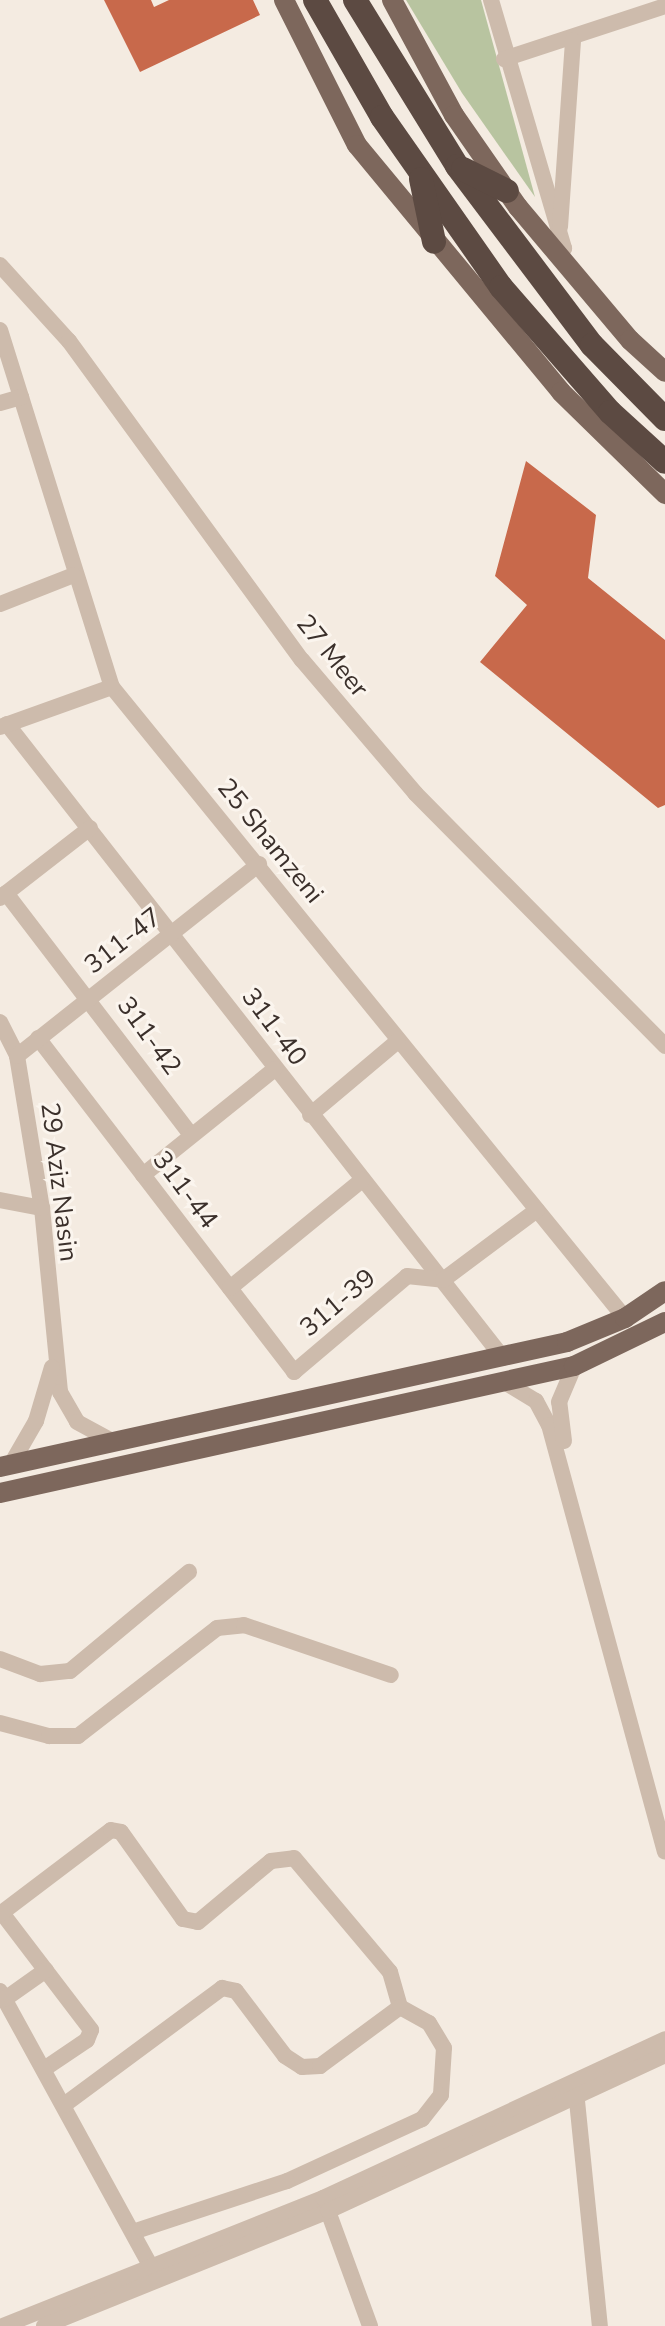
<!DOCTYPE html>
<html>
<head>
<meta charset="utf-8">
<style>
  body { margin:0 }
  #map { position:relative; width:665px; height:2326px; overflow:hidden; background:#f4ebe1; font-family:"Nunito Sans",sans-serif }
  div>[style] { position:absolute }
  .green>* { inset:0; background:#b8c4a0 }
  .building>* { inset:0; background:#c8694b }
  .minor>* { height:16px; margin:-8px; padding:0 8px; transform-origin:8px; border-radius:8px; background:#cdbbac }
  .major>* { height:20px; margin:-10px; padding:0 10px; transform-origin:10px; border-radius:10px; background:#7d675c }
  .highway>* { height:24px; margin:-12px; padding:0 12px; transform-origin:12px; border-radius:12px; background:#5c4a42 }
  span { translate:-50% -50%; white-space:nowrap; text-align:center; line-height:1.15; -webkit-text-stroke:6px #fbf5ee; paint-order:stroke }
  .street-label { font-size:26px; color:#3b302b }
</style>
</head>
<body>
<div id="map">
  <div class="green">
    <div style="clip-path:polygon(406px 0,481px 0,535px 197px,462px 93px)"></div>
  </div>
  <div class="building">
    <div style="clip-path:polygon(104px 0,151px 0,154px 7px,169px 0,253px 0,260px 15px,140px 72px)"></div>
    <div style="clip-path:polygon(526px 461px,596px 515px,588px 578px,665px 640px,665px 805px,658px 808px,480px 662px,527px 605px,495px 576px)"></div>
  </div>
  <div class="minor">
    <div style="left:491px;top:0;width:259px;rotate:73.6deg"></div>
    <div style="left:564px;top:248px;width:9px;rotate:117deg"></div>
    <div style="left:504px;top:59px;width:169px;rotate:-18.2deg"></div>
    <div style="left:560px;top:227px;width:187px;rotate:-86deg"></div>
    <div style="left:0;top:265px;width:103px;rotate:47.8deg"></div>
    <div style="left:69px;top:341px;width:395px;rotate:53.9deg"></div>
    <div style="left:302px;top:660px;width:175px;rotate:49.6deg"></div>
    <div style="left:415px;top:793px;width:356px;rotate:45.3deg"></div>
    <div style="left:0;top:330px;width:374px;rotate:72.6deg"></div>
    <div style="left:112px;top:687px;width:813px;rotate:50.89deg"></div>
    <div style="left:0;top:403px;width:22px;rotate:-16deg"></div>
    <div style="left:0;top:604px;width:79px;rotate:-21.4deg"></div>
    <div style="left:7px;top:724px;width:805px;rotate:51.96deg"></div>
    <div style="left:0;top:727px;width:119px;rotate:-19.7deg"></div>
    <div style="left:6px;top:893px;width:303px;rotate:52.6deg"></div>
    <div style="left:0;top:898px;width:114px;rotate:-37.9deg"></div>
    <div style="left:0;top:1022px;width:38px;rotate:63deg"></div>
    <div style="left:17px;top:1056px;width:154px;rotate:80.7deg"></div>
    <div style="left:42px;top:1208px;width:185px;rotate:84.4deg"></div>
    <div style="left:60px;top:1392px;width:34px;rotate:60deg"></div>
    <div style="left:77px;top:1422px;width:42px;rotate:28.4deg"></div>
    <div style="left:38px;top:1038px;width:421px;rotate:52.5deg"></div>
    <div style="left:294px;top:1372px;width:148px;rotate:-40.3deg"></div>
    <div style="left:407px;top:1276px;width:36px;rotate:6deg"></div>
    <div style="left:443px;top:1280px;width:117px;rotate:-36.7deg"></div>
    <div style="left:17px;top:1056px;width:309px;rotate:-38.4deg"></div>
    <div style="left:310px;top:1115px;width:115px;rotate:-40.1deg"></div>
    <div style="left:143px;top:1175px;width:169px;rotate:-38.8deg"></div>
    <div style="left:0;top:1200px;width:43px;rotate:10.8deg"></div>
    <div style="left:230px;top:1288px;width:171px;rotate:-39.3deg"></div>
    <div style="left:506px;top:1383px;width:35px;rotate:31deg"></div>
    <div style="left:536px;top:1401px;width:27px;rotate:62deg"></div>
    <div style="left:549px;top:1425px;width:442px;rotate:74.8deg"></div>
    <div style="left:564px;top:1441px;width:39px;rotate:-97deg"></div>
    <div style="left:559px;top:1402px;width:39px;rotate:-67deg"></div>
    <div style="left:10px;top:1466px;width:52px;rotate:-60deg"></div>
    <div style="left:36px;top:1421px;width:56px;rotate:-73.5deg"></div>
    <div style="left:0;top:1659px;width:43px;rotate:20.6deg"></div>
    <div style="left:40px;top:1674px;width:30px;rotate:-6deg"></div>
    <div style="left:70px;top:1671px;width:155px;rotate:-39.8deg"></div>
    <div style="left:0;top:1723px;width:51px;rotate:14.9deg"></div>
    <div style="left:49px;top:1736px;width:29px"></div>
    <div style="left:78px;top:1736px;width:176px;rotate:-37.8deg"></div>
    <div style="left:217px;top:1628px;width:27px;rotate:-6deg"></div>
    <div style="left:244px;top:1625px;width:155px;rotate:18.8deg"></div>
    <div style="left:2px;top:1913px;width:147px;rotate:52.7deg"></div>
    <div style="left:91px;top:2030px;width:11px;rotate:112deg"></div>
    <div style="left:87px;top:2040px;width:52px;rotate:146deg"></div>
    <div style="left:0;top:1914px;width:139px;rotate:-37.1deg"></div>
    <div style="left:111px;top:1830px;width:10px;rotate:11deg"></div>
    <div style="left:121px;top:1832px;width:107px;rotate:54.5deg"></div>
    <div style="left:183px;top:1919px;width:15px;rotate:11deg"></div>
    <div style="left:198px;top:1922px;width:95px;rotate:-39.9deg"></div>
    <div style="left:271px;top:1861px;width:23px;rotate:-7deg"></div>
    <div style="left:294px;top:1858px;width:149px;rotate:49.9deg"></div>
    <div style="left:390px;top:1972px;width:36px;rotate:74deg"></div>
    <div style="left:0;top:1991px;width:323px;rotate:61.3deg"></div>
    <div style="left:5px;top:1999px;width:50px;rotate:-35.3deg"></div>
    <div style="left:576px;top:2091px;width:236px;rotate:84.2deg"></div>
    <div style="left:64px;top:2105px;width:197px;rotate:-36.5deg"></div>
    <div style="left:222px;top:1988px;width:14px;rotate:12deg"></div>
    <div style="left:236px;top:1991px;width:81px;rotate:53deg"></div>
    <div style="left:285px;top:2056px;width:20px;rotate:33deg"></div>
    <div style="left:302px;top:2067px;width:18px;rotate:-3deg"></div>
    <div style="left:320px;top:2066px;width:99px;rotate:-36.4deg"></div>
    <div style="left:400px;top:2007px;width:33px;rotate:29deg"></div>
    <div style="left:429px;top:2023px;width:29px;rotate:59deg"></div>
    <div style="left:444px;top:2048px;width:47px;rotate:93.7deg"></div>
    <div style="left:441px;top:2095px;width:31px;rotate:128deg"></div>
    <div style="left:422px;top:2119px;width:149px;rotate:155.3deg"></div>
    <div style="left:287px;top:2181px;width:162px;rotate:161.7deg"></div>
    <div style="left:325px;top:2203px;width:131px;rotate:69.9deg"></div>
    <div style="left:3px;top:2326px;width:345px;rotate:-21.8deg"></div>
    <div style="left:323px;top:2198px;width:377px;rotate:-24.9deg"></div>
    <div style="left:44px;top:2326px;width:306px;rotate:-22deg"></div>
    <div style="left:328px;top:2211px;width:371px;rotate:-24.8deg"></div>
  </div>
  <div class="major">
    <div style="left:284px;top:0;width:162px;rotate:63.3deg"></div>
    <div style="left:357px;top:145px;width:320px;rotate:50.4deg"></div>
    <div style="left:561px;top:392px;width:146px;rotate:44.4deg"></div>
    <div style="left:392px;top:0;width:131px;rotate:61.7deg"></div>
    <div style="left:454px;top:115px;width:112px;rotate:55.2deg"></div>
    <div style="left:518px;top:207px;width:174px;rotate:49.9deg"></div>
    <div style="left:630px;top:340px;width:47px;rotate:42.4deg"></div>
    <div style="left:0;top:1467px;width:581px;rotate:-12.43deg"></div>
    <div style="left:567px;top:1342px;width:63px;rotate:-22.5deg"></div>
    <div style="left:625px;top:1318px;width:48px;rotate:-34deg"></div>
    <div style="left:0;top:1493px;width:588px;rotate:-12.48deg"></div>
    <div style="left:574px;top:1366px;width:101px;rotate:-25.8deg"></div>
  </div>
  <div class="highway">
    <div style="left:315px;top:0;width:135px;rotate:60.2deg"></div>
    <div style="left:382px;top:117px;width:208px;rotate:55deg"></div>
    <div style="left:501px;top:287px;width:166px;rotate:48.9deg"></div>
    <div style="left:610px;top:412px;width:74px;rotate:42.3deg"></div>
    <div style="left:355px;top:0;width:195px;rotate:58.4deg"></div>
    <div style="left:457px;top:166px;width:224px;rotate:53deg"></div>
    <div style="left:592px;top:345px;width:104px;rotate:45.4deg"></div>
    <div style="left:463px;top:169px;width:49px;rotate:26.6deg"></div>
    <div style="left:421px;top:179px;width:64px;rotate:78.3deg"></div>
  </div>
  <div class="street-label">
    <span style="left:332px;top:656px;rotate:51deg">27 Meer</span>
    <span style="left:270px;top:841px;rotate:51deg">25 Shamzeni</span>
    <span style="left:123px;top:941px;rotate:-38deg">311-47</span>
    <span style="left:274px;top:1027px;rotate:53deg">311-40</span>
    <span style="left:149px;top:1036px;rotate:54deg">311-42</span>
    <span style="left:59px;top:1182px;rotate:83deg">29 Aziz Nasin</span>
    <span style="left:185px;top:1190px;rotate:53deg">311-44</span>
    <span style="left:338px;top:1303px;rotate:-40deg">311-39</span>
  </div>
</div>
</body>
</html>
